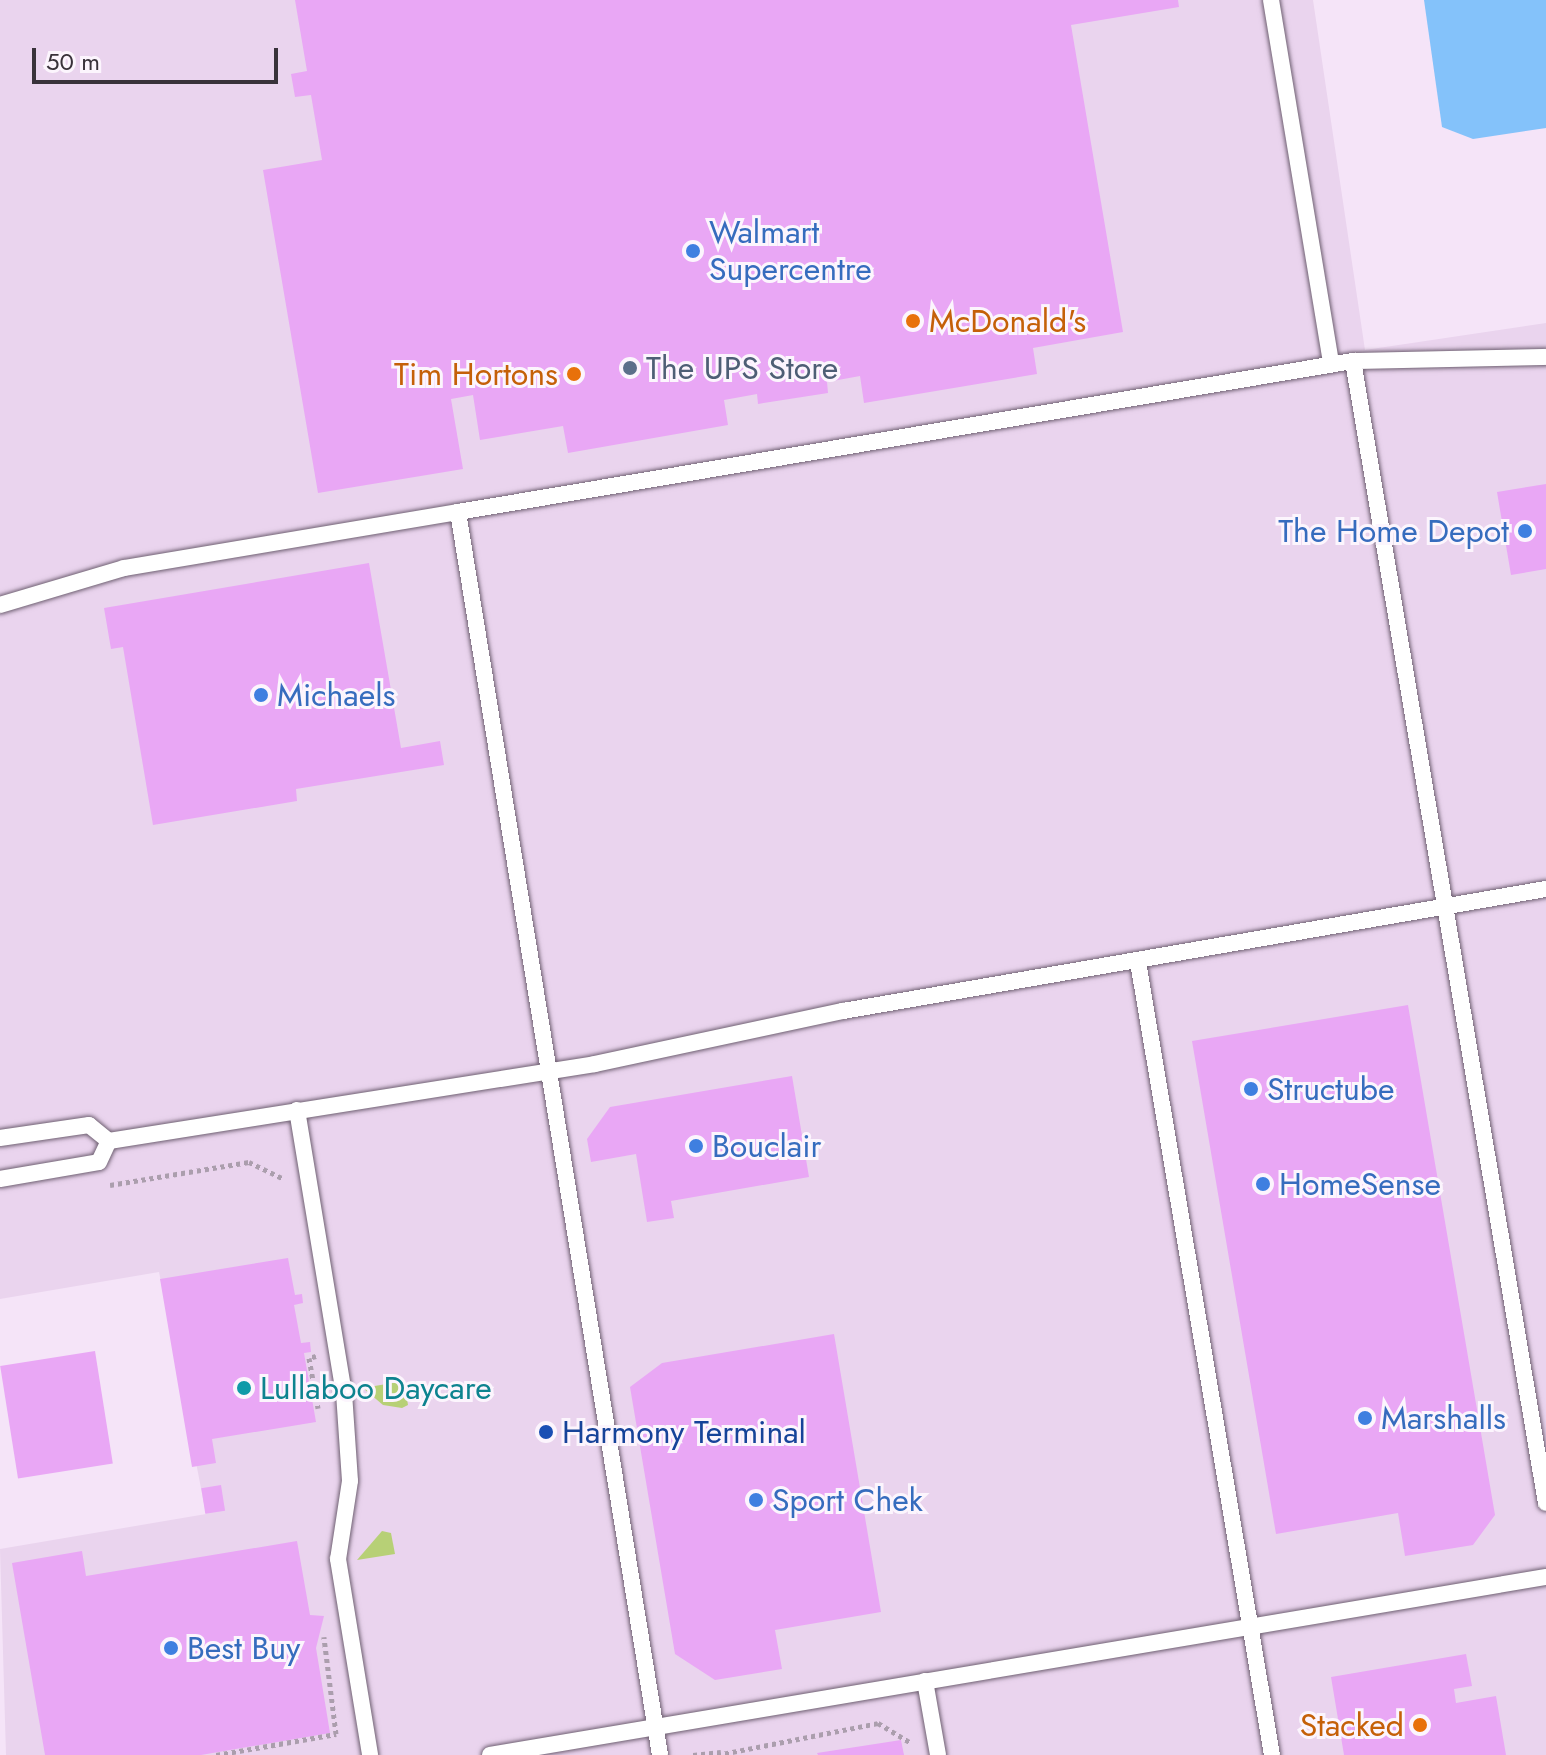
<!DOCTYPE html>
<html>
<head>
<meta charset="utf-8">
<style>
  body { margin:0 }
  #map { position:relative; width:1546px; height:1755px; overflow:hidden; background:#f5e4f8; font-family:Jost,sans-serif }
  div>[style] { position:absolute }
  .built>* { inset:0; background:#ead4ee }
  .green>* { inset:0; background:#b7d076 }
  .water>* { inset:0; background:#84c2fa }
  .building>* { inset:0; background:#e9a7f5; transform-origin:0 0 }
  .path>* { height:5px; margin-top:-2.5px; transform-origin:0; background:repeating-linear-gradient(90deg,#ab9ead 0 4px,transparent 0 8px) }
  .roads { filter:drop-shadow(0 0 2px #6f6072) drop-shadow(0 0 2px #6f6072) }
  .service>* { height:16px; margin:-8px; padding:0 8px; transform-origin:8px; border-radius:8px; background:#fff }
  .dots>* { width:22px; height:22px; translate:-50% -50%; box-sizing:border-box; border:4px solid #fcf5fd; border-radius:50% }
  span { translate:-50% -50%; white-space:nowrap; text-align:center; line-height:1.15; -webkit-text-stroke:6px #fcf5fd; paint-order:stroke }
  .shop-label { font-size:32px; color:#366cbe }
  .left { translate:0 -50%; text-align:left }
  .right { translate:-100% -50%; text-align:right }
  .food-label { font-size:32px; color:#c56008 }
  .service-label { font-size:32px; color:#4e5e75 }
  .culture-label { font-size:32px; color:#0d838f }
  .transit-label { font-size:32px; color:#164399 }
  .scale { position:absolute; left:32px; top:48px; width:246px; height:36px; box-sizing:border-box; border:4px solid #39323a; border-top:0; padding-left:10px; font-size:24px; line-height:28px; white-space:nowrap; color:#39323a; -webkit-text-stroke:6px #fcf5fd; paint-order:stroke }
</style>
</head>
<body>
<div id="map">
  <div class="built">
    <div style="clip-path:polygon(0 0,1313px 0,1365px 350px,1546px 323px,1546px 1755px,6px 1755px,0 1549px,206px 1514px,159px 1272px,0 1299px)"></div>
  </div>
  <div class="green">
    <div style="clip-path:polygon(404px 1381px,408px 1405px,402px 1408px,383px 1405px,363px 1388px)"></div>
    <div style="clip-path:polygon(382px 1531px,391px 1533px,395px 1554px,357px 1560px)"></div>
  </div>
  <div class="water">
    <div style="clip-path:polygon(1424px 0,1546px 0,1546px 128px,1473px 139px,1442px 127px)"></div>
  </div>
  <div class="building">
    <div style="clip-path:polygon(295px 0,1178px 0,1179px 7px,1071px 25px,1123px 332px,1033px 348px,1037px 374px,864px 403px,860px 376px,827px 382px,828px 393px,758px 404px,757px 394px,724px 400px,728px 425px,568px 453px,563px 426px,480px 440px,473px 395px,451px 399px,463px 469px,318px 493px,263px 170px,322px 160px,311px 95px,295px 97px,291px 74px,307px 71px)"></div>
    <div style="clip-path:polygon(1546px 484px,1546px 569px,1511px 575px,1497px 492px)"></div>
    <div style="clip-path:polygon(369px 563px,401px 748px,440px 741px,444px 765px,296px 789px,297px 801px,153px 825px,123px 647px,111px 649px,104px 608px)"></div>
    <div style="clip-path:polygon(1408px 1005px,1495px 1515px,1473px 1545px,1405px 1556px,1398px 1513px,1276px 1534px,1192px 1041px)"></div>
    <div style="clip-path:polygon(792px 1076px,809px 1177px,671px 1201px,674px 1218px,647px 1222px,636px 1154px,591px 1162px,587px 1139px,610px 1107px)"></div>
    <div style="clip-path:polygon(288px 1258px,295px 1295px,302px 1294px,303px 1303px,294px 1305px,301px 1343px,310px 1342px,311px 1352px,304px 1353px,316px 1422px,212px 1439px,216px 1463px,192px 1467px,160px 1279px)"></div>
    <div style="clip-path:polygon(834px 1334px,881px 1612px,775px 1630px,782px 1669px,715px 1680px,675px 1654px,630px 1387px,662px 1363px)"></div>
    <div style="left:95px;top:1351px;width:114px;height:96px;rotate:81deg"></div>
    <div style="left:221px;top:1485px;width:26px;height:20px;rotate:81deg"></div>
    <div style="clip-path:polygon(297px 1541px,310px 1615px,324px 1616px,316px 1648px,330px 1733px,201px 1755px,45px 1755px,12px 1563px,82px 1551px,86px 1576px)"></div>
    <div style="clip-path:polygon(1466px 1654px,1472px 1686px,1454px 1689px,1456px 1703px,1496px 1696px,1506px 1755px,1344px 1755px,1331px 1677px)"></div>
    <div style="clip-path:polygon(901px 1740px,904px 1755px,818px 1755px,817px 1753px)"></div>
  </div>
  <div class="path">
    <div style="left:110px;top:1185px;width:141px;rotate:-9.4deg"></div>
    <div style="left:249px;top:1162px;width:39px;rotate:26deg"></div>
    <div style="left:316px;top:1356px;width:7px;rotate:164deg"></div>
    <div style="left:309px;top:1358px;width:51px;rotate:79.8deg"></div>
    <div style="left:216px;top:1755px;width:122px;rotate:-9.9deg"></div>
    <div style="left:336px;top:1734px;width:98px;rotate:-97.1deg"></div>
    <div style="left:693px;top:1755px;width:28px;rotate:-6deg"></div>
    <div style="left:717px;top:1755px;width:164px;rotate:-11.2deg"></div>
    <div style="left:878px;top:1723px;width:37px;rotate:31deg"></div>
  </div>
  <div class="roads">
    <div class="service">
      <div style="left:1271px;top:0;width:369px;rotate:80.6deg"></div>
      <div style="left:1353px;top:361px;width:1158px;rotate:80.41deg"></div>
      <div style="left:458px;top:512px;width:908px;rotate:-9.58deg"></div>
      <div style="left:1353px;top:361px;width:193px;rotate:-1.2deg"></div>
      <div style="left:0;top:605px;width:129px;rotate:-16.6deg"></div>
      <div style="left:124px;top:568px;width:339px;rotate:-9.5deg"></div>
      <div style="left:458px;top:512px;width:1259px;rotate:80.77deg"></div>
      <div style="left:1138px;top:962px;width:804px;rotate:80.41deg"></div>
      <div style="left:297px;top:1110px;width:287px;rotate:80.6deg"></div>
      <div style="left:344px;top:1393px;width:88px;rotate:86.1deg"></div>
      <div style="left:350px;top:1481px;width:79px;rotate:98.7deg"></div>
      <div style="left:338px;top:1559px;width:199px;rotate:80.7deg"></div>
      <div style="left:0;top:1138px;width:90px;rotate:-8.3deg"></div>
      <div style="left:89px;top:1125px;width:26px;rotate:39deg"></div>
      <div style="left:109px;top:1141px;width:492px;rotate:-9deg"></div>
      <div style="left:595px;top:1064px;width:254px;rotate:-12.1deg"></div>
      <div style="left:843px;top:1011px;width:714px;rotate:-9.85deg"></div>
      <div style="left:0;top:1179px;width:100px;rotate:-9.7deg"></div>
      <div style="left:99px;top:1162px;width:23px;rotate:-65deg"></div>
      <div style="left:925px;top:1681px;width:75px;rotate:80deg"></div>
      <div style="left:490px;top:1755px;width:1071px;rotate:-9.57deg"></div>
    </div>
  </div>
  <div class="dots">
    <div style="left:693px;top:251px;background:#3f7fe0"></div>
    <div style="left:913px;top:321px;background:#e8710a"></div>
    <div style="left:630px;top:368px;background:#5c6f8a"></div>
    <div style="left:574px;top:374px;background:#e8710a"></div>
    <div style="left:1525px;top:531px;background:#3f7fe0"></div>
    <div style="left:261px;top:695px;background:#3f7fe0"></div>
    <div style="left:1251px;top:1089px;background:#3f7fe0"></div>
    <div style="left:696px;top:1146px;background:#3f7fe0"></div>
    <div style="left:1263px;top:1184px;background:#3f7fe0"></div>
    <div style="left:244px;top:1388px;background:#0f9aa8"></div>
    <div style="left:1365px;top:1418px;background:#3f7fe0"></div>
    <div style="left:546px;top:1432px;background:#1a4fb4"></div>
    <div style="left:756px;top:1500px;background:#3f7fe0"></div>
    <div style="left:171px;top:1648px;background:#3f7fe0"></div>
    <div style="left:1420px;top:1725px;background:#e8710a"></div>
  </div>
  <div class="shop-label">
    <span class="left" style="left:709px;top:251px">Walmart<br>Supercentre</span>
    <span class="right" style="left:1509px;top:531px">The Home Depot</span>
    <span class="left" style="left:277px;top:695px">Michaels</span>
    <span class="left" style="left:1267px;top:1089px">Structube</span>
    <span class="left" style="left:712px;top:1146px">Bouclair</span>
    <span class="left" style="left:1279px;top:1184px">HomeSense</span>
    <span class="left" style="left:1381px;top:1418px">Marshalls</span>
    <span class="left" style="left:772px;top:1500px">Sport Chek</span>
    <span class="left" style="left:187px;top:1648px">Best Buy</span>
  </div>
  <div class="food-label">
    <span class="left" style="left:929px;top:321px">McDonald's</span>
    <span class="right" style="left:558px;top:374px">Tim Hortons</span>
    <span class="right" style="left:1404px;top:1725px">Stacked</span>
  </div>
  <div class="service-label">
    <span class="left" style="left:646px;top:368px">The UPS Store</span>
  </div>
  <div class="culture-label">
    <span class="left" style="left:260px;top:1388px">Lullaboo Daycare</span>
  </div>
  <div class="transit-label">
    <span class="left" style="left:562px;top:1432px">Harmony Terminal</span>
  </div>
  <div class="scale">50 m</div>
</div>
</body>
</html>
